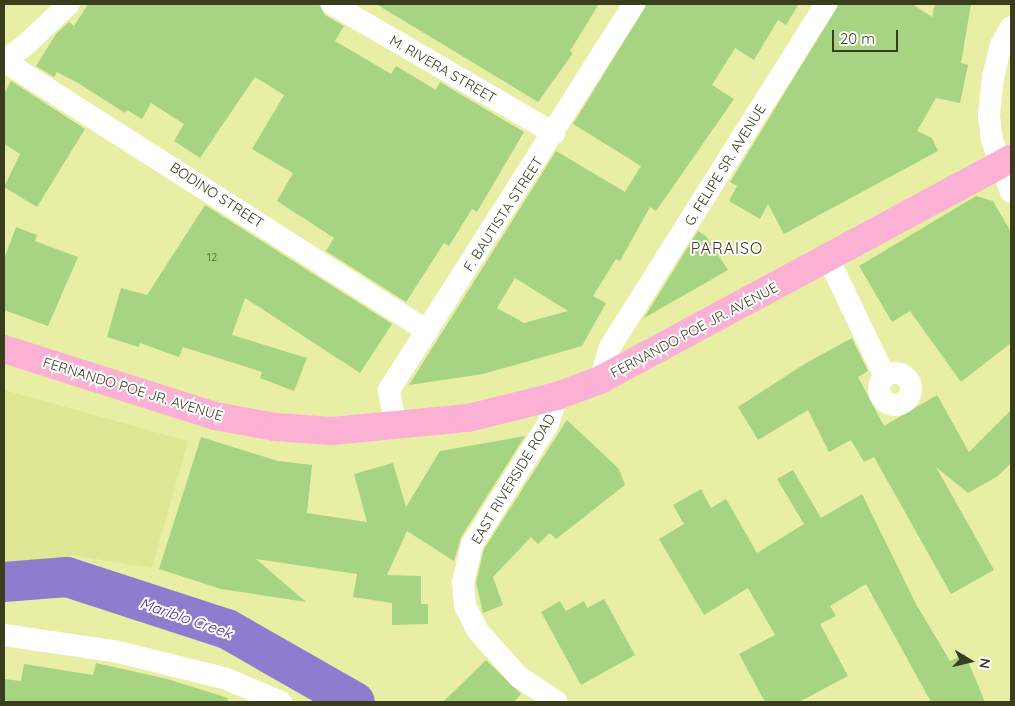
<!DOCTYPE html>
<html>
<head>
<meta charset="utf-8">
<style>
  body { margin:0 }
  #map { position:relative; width:1015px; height:706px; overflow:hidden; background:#e8eea4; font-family:Quicksand,sans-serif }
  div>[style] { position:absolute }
  .built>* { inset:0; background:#dfe694 }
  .river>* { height:40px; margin:-20px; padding:0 20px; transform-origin:20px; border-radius:20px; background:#8e7dce }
  .building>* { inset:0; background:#a6d482 }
  .minor>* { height:22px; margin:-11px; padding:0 11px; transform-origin:11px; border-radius:11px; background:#fff }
  .minor>.ring { margin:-11px; padding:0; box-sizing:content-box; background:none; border:22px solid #fff; border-radius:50% }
  .major>* { height:28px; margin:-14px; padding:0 14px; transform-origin:14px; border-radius:14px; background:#fab1d3 }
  span { translate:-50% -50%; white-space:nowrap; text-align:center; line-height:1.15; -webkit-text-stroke:4px #fff; paint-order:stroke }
  .number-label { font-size:11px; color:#556237 }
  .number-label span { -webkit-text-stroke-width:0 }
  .street-label { font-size:14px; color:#3a3c1e }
  .water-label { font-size:15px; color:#492b8a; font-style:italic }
  .quarter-label { font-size:16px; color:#3a3c1e; letter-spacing:1px }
  .frame { position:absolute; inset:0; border:5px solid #3a3c1e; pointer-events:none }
  .north { position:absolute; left:945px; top:636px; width:50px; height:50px; -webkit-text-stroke:4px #fff; paint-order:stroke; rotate:99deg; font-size:14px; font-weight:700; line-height:20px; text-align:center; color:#3a3c1e }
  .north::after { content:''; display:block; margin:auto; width:18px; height:22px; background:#3a3c1e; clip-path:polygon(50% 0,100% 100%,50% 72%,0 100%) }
  .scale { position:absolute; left:832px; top:30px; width:66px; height:22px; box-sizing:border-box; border:2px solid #3a3c1e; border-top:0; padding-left:6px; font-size:15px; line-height:18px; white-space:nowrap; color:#3a3c1e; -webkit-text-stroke:4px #fff; paint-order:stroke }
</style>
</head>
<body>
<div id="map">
  <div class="built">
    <div style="clip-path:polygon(4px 390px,188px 441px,152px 568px,71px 555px,42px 570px,4px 574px)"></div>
  </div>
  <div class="river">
    <div style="left:4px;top:582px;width:63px;rotate:-4.5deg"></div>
    <div style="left:67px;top:577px;width:168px;rotate:18deg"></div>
    <div style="left:227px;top:629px;width:147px;rotate:29.7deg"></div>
  </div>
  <div class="building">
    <div style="clip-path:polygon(88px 4px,319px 4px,325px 15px,344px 26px,335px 41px,391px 74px,396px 66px,436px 90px,440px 82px,524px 132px,477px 212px,472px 209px,449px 246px,444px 243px,406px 302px,326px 251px,334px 238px,277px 201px,293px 173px,252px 149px,284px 95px,255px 77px,200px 158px,174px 141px,184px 124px,151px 103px,142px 119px,127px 110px,125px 113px,78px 83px,57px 72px,54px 77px,36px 66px,56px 34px,69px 22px,74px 26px)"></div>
    <div style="clip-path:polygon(376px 4px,599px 4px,570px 51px,573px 53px,538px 102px)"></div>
    <div style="clip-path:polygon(evenodd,647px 4px,799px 4px,786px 25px,778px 20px,754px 60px,735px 48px,712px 85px,734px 99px,656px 211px,650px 207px,620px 261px,616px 259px,593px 296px,606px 303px,582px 346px,483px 374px,409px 385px,556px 151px,625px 192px,641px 166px,573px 124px,647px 4px,515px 278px,568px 311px,524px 323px,497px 308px,515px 278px)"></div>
    <div style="clip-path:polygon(839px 4px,912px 4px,932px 17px,935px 4px,971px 4px,961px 63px,968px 65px,960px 103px,936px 98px,917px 131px,932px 138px,938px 151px,784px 234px,768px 204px,760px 219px,729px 201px,737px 186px,730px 182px)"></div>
    <div style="clip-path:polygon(11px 81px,85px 129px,37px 207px,4px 187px,20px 154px,4px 144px,4px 94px)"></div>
    <div style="clip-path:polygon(976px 196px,993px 201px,1011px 232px,1011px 343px,961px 382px,910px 311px,892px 322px,859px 266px)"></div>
    <div style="clip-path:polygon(205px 205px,392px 324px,360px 373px,245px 298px,232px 335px,307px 358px,294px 391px,260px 378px,262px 372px,183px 347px,179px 357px,140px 343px,139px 347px,107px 337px,121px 288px,147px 295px)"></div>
    <div style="clip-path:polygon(16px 227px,37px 235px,35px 241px,78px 257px,48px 326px,4px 310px,4px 259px)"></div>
    <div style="clip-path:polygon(698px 231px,706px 236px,728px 270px,644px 318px)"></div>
    <div style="clip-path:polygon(852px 338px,868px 371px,858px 377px,884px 426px,937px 395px,969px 452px,1011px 410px,1011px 463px,998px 476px,968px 493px,936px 467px,994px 570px,951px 594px,874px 457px,864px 462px,851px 440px,829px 452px,808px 410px,758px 440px,738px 407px,806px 363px)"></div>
    <div style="clip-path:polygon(567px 420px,619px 469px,625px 485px,556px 539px,550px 533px,538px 544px,531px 537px,493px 577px,503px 605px,483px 613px,476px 583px,484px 549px)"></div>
    <div style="clip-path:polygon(525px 436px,461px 537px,454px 561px,407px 531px,387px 575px,421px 576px,421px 604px,428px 604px,428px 624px,392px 625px,392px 603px,353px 597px,357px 574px,256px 559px,306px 602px,221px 589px,159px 569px,201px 437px,278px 461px,312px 465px,307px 513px,367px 522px,354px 474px,393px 463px,406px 507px,440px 451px)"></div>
    <div style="clip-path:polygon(793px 470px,821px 518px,862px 494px,916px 604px,950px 661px,965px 654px,985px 702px,931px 702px,866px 584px,830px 606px,836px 616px,820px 624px,848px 676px,799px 702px,765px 702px,739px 654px,775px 635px,748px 588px,704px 615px,659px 539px,684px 524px,673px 505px,701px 489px,711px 508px,726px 499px,757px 553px,804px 524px,777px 479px)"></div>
    <div style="clip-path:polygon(604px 599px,635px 655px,581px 685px,541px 612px,560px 601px,566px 611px,584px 601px,587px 608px)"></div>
    <div style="clip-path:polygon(486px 660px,521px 694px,514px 702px,443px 702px)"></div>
    <div style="clip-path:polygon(96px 663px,167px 679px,228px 698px,227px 702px,4px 702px,4px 679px,21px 681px,24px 664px,93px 675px)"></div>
  </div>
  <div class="minor">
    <div style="left:332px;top:4px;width:257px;rotate:30.2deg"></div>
    <div style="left:1011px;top:27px;width:21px;rotate:119deg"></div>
    <div style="left:1001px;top:45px;width:33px;rotate:104deg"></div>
    <div style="left:993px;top:77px;width:39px;rotate:96deg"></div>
    <div style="left:989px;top:116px;width:24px;rotate:83deg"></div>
    <div style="left:992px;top:140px;width:55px;rotate:69.9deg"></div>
    <div style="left:4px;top:60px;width:22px;rotate:-34deg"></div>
    <div style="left:22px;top:48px;width:64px;rotate:-43.1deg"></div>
    <div style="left:4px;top:61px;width:502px;rotate:32.55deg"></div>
    <div style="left:827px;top:256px;width:134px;rotate:64.4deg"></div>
    <div class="ring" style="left:879px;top:373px;width:10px;height:10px"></div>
    <div style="left:600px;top:380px;width:34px;rotate:-73deg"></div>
    <div style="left:610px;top:347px;width:405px;rotate:-57.8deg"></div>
    <div style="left:557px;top:396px;width:29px;rotate:108deg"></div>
    <div style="left:548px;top:424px;width:142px;rotate:122.3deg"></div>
    <div style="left:472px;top:544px;width:39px;rotate:103deg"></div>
    <div style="left:463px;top:582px;width:24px;rotate:85deg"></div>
    <div style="left:465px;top:606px;width:27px;rotate:63deg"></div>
    <div style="left:477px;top:630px;width:63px;rotate:48.2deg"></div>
    <div style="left:519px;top:677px;width:45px;rotate:33.3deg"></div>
    <div style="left:396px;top:427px;width:38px;rotate:-101deg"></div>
    <div style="left:389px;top:390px;width:457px;rotate:-57.6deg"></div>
    <div style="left:4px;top:635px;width:111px;rotate:8.3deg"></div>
    <div style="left:114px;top:651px;width:113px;rotate:13.8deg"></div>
    <div style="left:224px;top:678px;width:62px;rotate:22.8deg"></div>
  </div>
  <div class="major">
    <div style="left:4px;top:349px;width:221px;rotate:17.6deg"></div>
    <div style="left:215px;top:416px;width:61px;rotate:10.4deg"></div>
    <div style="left:275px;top:427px;width:57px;rotate:4deg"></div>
    <div style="left:332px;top:431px;width:137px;rotate:-5.5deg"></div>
    <div style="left:468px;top:418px;width:92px;rotate:-13.9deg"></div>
    <div style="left:557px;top:396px;width:46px;rotate:-20.4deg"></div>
    <div style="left:600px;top:380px;width:467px;rotate:-28.3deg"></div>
  </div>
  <div class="number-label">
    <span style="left:212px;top:257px">12</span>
  </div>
  <div class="street-label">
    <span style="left:443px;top:69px;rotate:30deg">M. RIVERA STREET</span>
    <span style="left:725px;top:165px;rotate:-58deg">G. FELIPE SR. AVENUE</span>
    <span style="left:217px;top:195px;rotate:33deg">BODINO STREET</span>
    <span style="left:503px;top:214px;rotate:-57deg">F. BAUTISTA STREET</span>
    <span style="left:694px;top:330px;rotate:-28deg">FERNANDO POE JR. AVENUE</span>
    <span style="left:133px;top:389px;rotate:17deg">FERNANDO POE JR. AVENUE</span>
    <span style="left:513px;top:479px;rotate:-59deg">EAST RIVERSIDE ROAD</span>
  </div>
  <div class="water-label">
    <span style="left:186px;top:618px;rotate:19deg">Mariblo Creek</span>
  </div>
  <div class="quarter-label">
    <span style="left:727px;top:248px">PARAISO</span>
  </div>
  <div class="frame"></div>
  <div class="north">N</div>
  <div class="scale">20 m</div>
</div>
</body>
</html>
